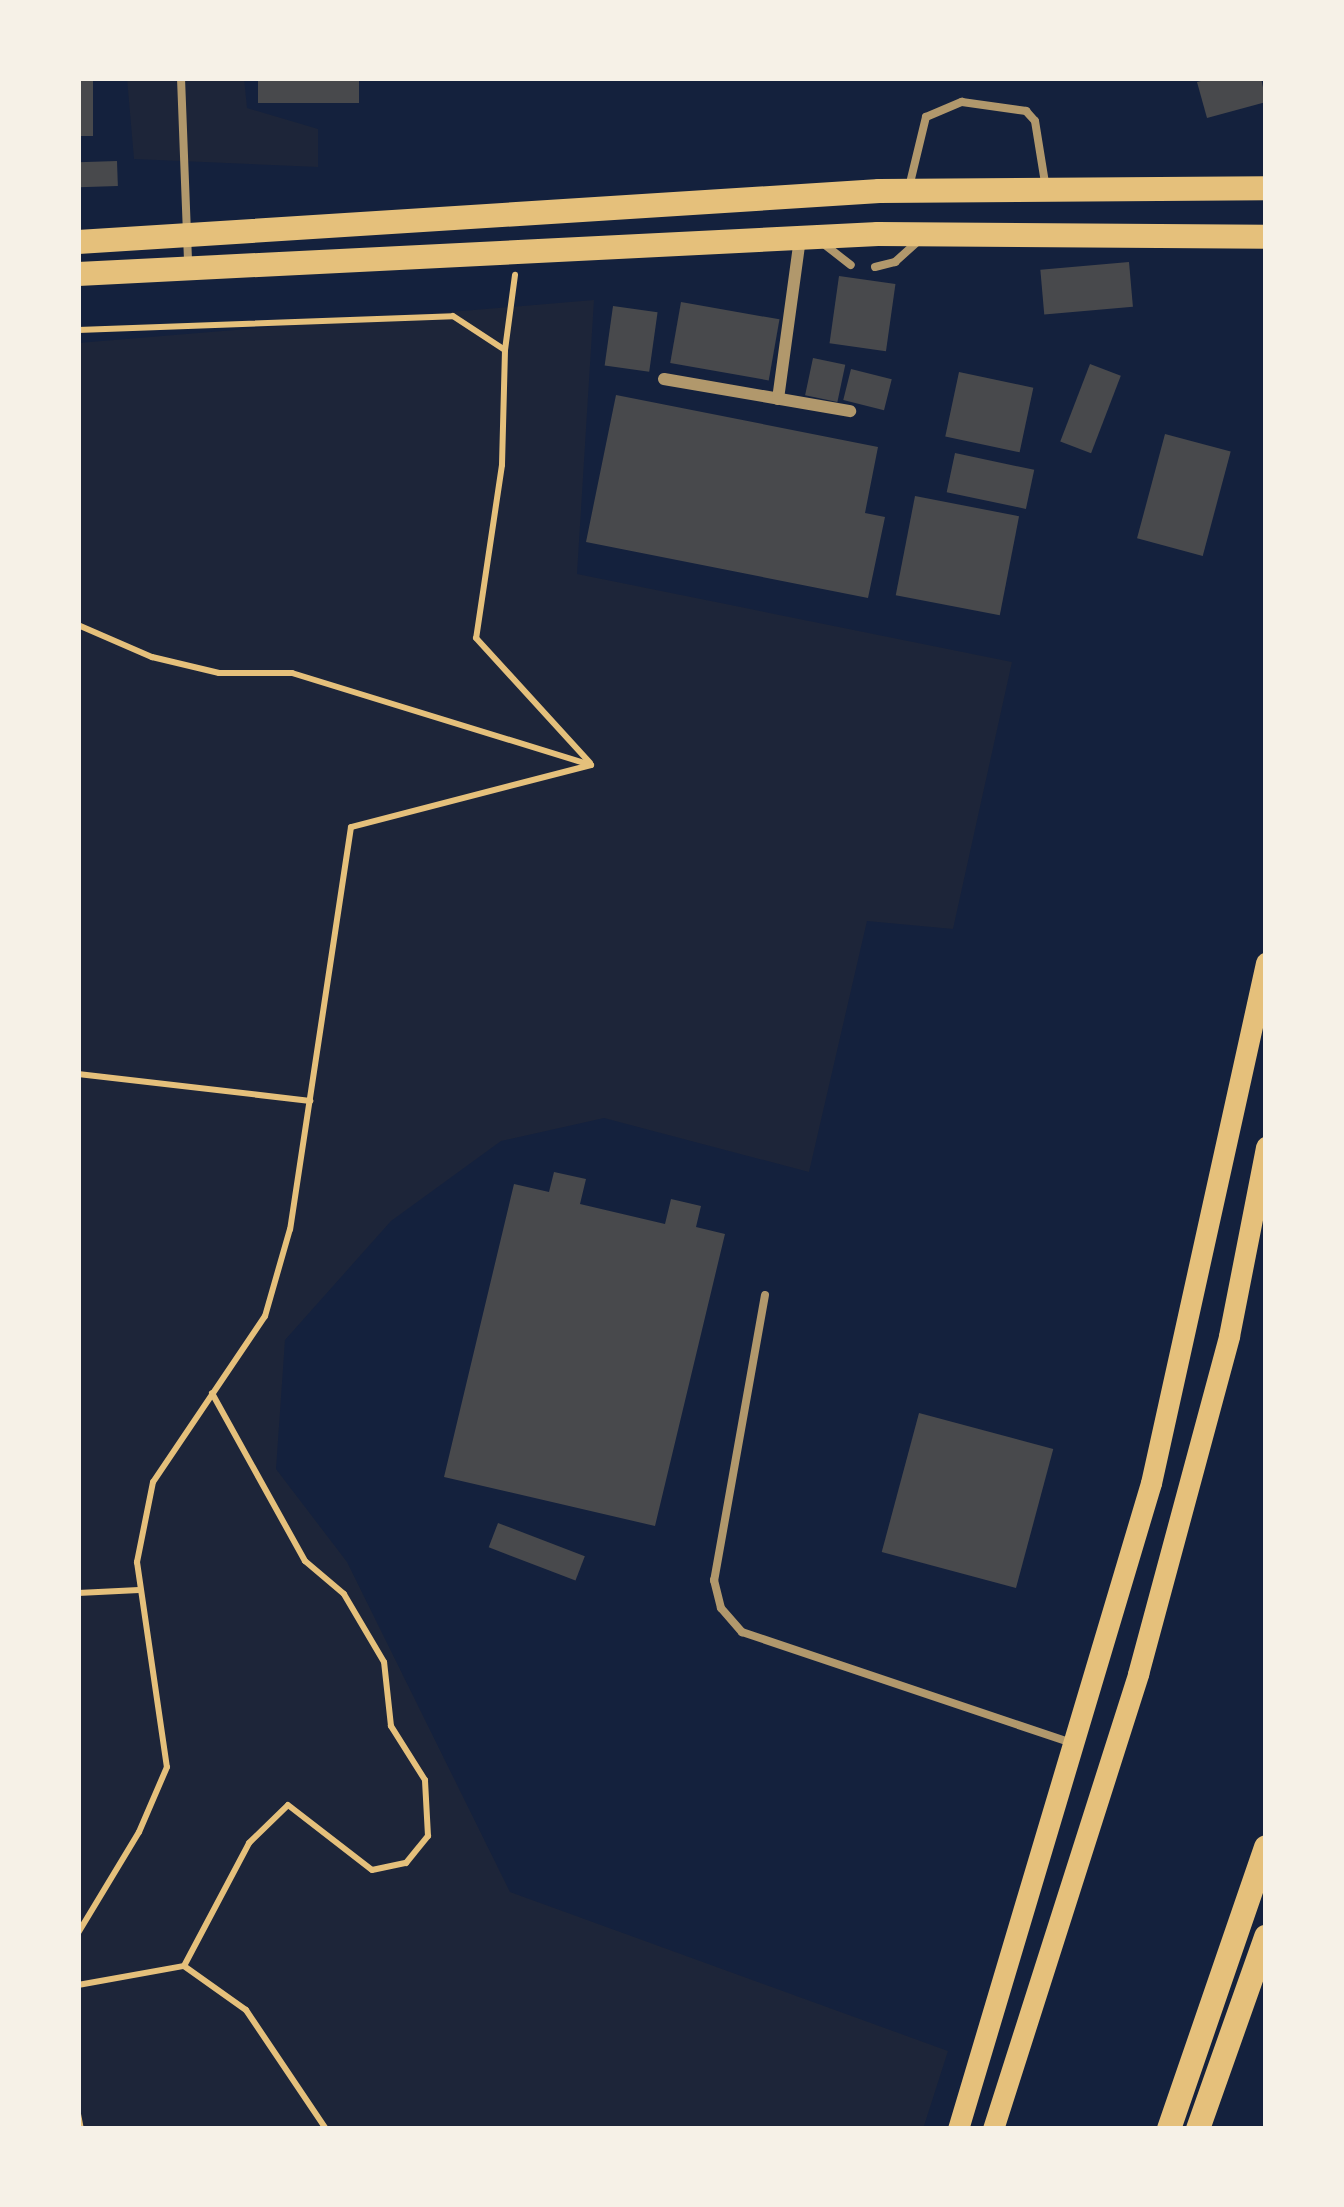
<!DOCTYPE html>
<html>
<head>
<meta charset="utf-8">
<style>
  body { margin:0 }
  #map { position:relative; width:1344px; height:2207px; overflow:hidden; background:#14213d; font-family:"Fira Sans",sans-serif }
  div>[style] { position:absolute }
  .green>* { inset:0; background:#1d2539 }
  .building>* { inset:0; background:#48494c; transform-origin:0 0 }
  .path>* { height:6px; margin:-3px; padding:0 3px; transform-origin:3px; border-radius:3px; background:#e5c07b }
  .service>* { height:8px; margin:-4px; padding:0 4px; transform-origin:4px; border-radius:4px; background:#b1986c }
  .minor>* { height:12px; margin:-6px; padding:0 6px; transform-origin:6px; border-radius:6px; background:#b1986c }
  .secondary>* { height:21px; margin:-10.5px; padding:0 10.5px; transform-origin:10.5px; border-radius:10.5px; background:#e5c07b }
  .primary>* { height:24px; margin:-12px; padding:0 12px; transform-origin:12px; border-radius:12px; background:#e5c07b }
  .trunk>* { height:24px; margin:-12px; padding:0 12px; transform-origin:12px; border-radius:12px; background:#e5c07b }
  span { translate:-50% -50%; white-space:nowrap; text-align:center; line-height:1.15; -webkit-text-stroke:9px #f6f1e7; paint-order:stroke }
  .frame { position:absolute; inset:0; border:81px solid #f6f1e7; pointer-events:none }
</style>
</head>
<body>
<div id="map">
  <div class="green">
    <div style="clip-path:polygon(127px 78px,244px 78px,247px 108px,318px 129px,318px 167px,134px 159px)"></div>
    <div style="clip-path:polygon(594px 300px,577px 574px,1012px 662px,953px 929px,867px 921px,809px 1172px,604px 1118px,501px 1141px,391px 1221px,285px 1340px,276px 1469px,347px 1562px,510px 1892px,948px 2051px,923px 2129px,78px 2129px,78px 343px)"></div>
  </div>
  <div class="building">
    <div style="left:78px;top:78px;width:15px;height:58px"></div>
    <div style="left:258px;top:78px;width:101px;height:25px"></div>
    <div style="clip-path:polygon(1213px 78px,1261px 78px,1266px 102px,1207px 118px,1197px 82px)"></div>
    <div style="left:117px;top:161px;width:25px;height:39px;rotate:88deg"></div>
    <div style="left:1129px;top:262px;width:45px;height:89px;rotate:85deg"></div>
    <div style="left:839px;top:276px;width:57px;height:68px;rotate:8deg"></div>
    <div style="left:681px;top:302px;width:100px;height:62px;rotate:10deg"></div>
    <div style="left:613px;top:306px;width:45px;height:60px;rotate:8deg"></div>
    <div style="left:813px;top:358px;width:33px;height:38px;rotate:12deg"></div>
    <div style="left:1090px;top:364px;width:33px;height:83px;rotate:21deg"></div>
    <div style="left:851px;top:369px;width:42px;height:32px;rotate:14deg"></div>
    <div style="left:959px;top:372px;width:76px;height:66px;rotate:12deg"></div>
    <div style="clip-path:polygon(616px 395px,878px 447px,865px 513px,885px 517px,868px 598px,586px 542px)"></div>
    <div style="left:1165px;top:434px;width:68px;height:108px;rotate:15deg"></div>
    <div style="left:955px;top:453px;width:81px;height:40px;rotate:12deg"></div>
    <div style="left:915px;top:496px;width:106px;height:101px;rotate:11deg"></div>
    <div style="clip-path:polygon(554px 1172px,586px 1179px,580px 1204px,665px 1224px,671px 1199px,701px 1206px,696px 1227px,725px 1234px,655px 1526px,444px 1477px,514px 1184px,549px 1192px)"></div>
    <div style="left:919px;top:1413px;width:139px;height:144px;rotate:15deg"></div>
    <div style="left:498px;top:1523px;width:93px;height:26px;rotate:21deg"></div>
  </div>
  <div class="path">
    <div style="left:78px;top:330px;width:375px;rotate:-2.1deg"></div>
    <div style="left:453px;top:316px;width:62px;rotate:33.2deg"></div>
    <div style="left:505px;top:350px;width:115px;rotate:91.5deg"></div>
    <div style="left:502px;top:465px;width:175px;rotate:98.5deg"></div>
    <div style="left:476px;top:638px;width:169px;rotate:47.6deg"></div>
    <div style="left:505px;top:350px;width:76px;rotate:-82.4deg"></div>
    <div style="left:78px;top:625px;width:81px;rotate:23.4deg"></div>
    <div style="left:152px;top:657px;width:69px;rotate:13.4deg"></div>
    <div style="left:219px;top:673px;width:73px"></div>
    <div style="left:292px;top:673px;width:313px;rotate:17.1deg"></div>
    <div style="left:591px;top:765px;width:248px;rotate:165.5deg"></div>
    <div style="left:351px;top:827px;width:407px;rotate:98.6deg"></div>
    <div style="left:290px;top:1229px;width:91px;rotate:106deg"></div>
    <div style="left:265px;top:1316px;width:200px;rotate:124deg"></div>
    <div style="left:153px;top:1482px;width:82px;rotate:101.3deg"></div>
    <div style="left:137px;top:1562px;width:207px;rotate:81.7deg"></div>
    <div style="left:167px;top:1767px;width:71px;rotate:113.3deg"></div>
    <div style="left:139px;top:1832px;width:118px;rotate:121.1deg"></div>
    <div style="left:78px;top:1074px;width:234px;rotate:6.6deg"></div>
    <div style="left:78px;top:1593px;width:61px;rotate:-2.8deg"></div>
    <div style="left:184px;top:1966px;width:76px;rotate:35.4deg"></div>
    <div style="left:246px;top:2010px;width:143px;rotate:56.1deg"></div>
    <div style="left:78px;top:1985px;width:108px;rotate:-10.2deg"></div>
    <div style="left:184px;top:1966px;width:139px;rotate:-62.1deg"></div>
    <div style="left:249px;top:1843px;width:54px;rotate:-44.3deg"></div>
    <div style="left:288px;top:1805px;width:106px;rotate:37.7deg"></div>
    <div style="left:372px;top:1870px;width:35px;rotate:-12deg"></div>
    <div style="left:406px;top:1863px;width:35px;rotate:-51deg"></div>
    <div style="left:428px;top:1836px;width:56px;rotate:-93.1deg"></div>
    <div style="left:425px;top:1780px;width:64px;rotate:-122.2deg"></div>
    <div style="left:391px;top:1726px;width:64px;rotate:-96.2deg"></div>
    <div style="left:384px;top:1662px;width:79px;rotate:-120.5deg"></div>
    <div style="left:344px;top:1594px;width:51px;rotate:-139.8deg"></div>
    <div style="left:305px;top:1561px;width:192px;rotate:-119deg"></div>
    <div style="left:78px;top:2114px;width:15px;rotate:79deg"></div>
  </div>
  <div class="service">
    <div style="left:181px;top:78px;width:184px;rotate:87.8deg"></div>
    <div style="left:910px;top:183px;width:68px;rotate:-76.4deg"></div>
    <div style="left:926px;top:117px;width:39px;rotate:-23deg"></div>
    <div style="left:962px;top:102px;width:65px;rotate:8deg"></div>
    <div style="left:1026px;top:111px;width:13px;rotate:48deg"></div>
    <div style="left:1035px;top:121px;width:63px;rotate:80.8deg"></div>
    <div style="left:820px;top:241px;width:39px;rotate:38deg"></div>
    <div style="left:875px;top:267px;width:21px;rotate:-14deg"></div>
    <div style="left:895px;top:262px;width:31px;rotate:-42deg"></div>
    <div style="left:765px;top:1295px;width:290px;rotate:100.1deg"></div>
    <div style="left:714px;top:1580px;width:29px;rotate:76deg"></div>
    <div style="left:721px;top:1608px;width:32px;rotate:49deg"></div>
    <div style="left:742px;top:1632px;width:345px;rotate:18.6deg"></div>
  </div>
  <div class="minor">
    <div style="left:664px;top:379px;width:189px;rotate:9.8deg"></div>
    <div style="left:778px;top:399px;width:162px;rotate:-82.2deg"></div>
  </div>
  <div class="secondary">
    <div style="left:958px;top:2129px;width:674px;rotate:-73.37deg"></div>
    <div style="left:1151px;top:1483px;width:533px;rotate:-77.53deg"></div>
    <div style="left:993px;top:2129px;width:478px;rotate:-72.3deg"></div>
    <div style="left:1138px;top:1674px;width:350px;rotate:-74.9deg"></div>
    <div style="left:1229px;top:1336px;width:193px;rotate:-78.9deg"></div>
  </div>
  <div class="primary">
    <div style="left:78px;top:242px;width:803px;rotate:-3.64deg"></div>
    <div style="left:879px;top:191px;width:387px;rotate:-0.4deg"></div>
    <div style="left:78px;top:274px;width:801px;rotate:-2.86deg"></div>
    <div style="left:878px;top:234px;width:388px;rotate:0.4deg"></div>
  </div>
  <div class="trunk">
    <div style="left:1169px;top:2129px;width:298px;rotate:-71deg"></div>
    <div style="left:1198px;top:2129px;width:204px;rotate:-70.5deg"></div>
  </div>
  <div class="frame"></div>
</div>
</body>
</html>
